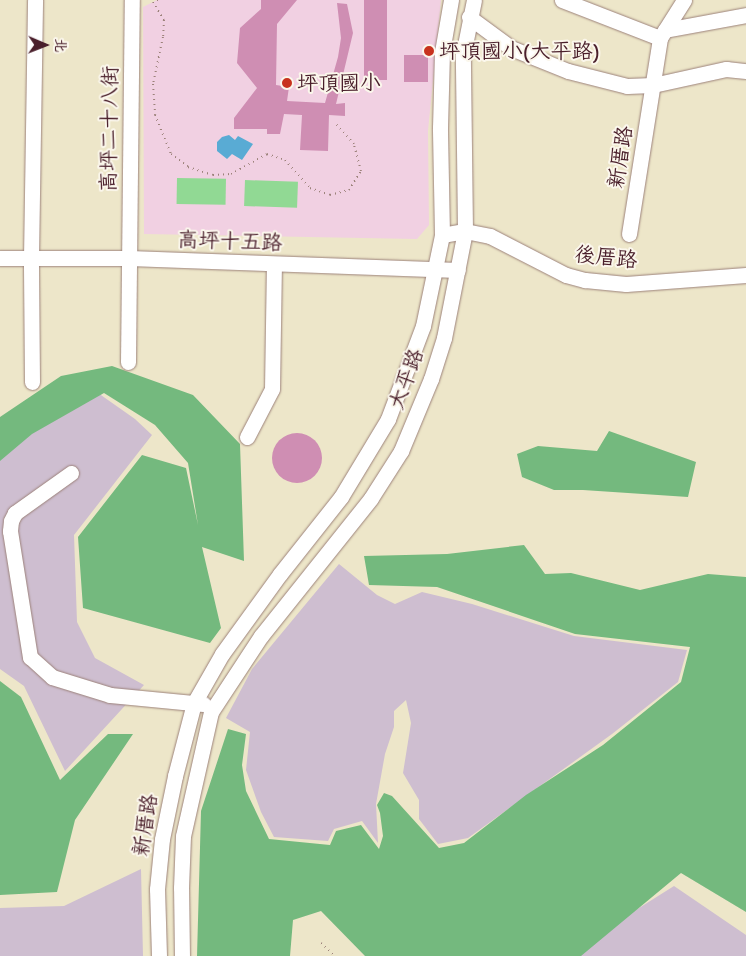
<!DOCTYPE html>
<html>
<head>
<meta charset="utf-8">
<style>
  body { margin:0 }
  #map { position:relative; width:746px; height:956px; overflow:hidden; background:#ede6c9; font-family:Itim,"LXGW WenKai TC",sans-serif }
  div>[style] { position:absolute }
  .built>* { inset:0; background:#f1d0e2 }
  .industrial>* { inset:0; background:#cebed0 }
  .green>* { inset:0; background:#91d994; transform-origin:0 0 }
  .forest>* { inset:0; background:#74b97e }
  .water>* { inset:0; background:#59abd4 }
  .building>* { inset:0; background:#cf8eb3; transform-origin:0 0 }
  .round { border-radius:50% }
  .path>* { height:2px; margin-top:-1px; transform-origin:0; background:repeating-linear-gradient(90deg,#9c827a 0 1px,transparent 0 5px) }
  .roads { filter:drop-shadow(0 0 1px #9c827a) drop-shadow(0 0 1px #9c827a) }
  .minor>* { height:15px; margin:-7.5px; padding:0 7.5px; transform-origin:7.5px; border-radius:7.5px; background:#fff }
  .dots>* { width:14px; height:14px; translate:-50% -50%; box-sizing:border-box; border:2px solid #fbf7ec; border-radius:50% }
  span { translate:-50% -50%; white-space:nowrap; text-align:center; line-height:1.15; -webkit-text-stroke:4px #fbf7ec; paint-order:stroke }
  .poi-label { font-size:21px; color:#4a1f2b }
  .left { translate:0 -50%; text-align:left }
  .street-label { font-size:21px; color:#4a1f2b }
  .north { position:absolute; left:20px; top:20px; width:50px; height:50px; -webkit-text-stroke:4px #fbf7ec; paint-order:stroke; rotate:91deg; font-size:14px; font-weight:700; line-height:20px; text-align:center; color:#4a1f2b }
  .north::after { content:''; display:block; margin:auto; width:18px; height:22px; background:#4a1f2b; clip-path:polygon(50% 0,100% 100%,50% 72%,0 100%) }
</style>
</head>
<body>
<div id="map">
  <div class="built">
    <div style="clip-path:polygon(157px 0,441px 0,428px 131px,429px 225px,417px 239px,144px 234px,143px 7px)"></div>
  </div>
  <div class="industrial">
    <div style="clip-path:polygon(98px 393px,135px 419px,152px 435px,74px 535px,77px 622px,95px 658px,144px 685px,65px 771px,24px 686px,0 669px,0 459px,15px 440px)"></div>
    <div style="clip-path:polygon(339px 564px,377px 595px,395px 604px,422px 592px,472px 604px,574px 636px,687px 650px,678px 682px,612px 734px,468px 838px,438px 844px,419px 819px,419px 800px,403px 773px,411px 723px,406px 700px,394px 711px,394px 727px,385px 754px,376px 804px,378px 843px,362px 821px,334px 829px,328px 841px,274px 837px,261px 812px,246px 770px,250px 732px,226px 718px,252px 669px)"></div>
    <div style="clip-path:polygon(141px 869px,143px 956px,0 956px,0 908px,64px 906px)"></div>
    <div style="clip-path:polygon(674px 886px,746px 935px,746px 956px,555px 956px,604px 930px)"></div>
  </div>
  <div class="green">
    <div style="left:177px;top:178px;width:49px;height:26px;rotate:1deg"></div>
    <div style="left:245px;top:180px;width:53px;height:26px;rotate:2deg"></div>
  </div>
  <div class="forest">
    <div style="clip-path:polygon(112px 366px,193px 395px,240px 444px,244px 561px,202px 547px,221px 628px,210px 643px,83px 608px,78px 537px,142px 455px,186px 468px,198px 525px,188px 463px,155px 425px,104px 393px,32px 434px,0 461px,0 417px,61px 376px)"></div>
    <div style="clip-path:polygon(609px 431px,696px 462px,688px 497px,583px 490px,554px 490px,522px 477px,517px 454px,538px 446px,597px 451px)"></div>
    <div style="clip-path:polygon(524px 545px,545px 574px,571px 573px,640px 590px,708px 574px,746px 577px,746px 912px,681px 873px,581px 956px,365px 956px,321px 911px,293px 920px,290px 956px,197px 956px,201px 811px,228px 729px,246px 734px,242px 765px,246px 791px,269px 839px,330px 845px,336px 831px,361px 825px,379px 849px,383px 836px,380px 813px,377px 805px,384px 793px,392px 796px,439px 848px,464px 843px,526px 795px,603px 745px,681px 682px,690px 647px,575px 634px,437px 587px,369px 585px,364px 556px,447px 554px)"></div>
    <div style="clip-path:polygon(0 681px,21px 697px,60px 780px,108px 734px,133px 734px,75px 820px,57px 892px,0 895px)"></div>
  </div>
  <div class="water">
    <div style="clip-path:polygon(229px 135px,235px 140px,238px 136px,253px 144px,242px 160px,232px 154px,227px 159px,217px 151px,217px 142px,222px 137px)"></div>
  </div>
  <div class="building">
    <div style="clip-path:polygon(261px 0,297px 0,277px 24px,276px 85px,289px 87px,287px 101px,325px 103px,338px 57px,341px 38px,337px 3px,347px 4px,353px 33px,336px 104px,345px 103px,345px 116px,329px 115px,328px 151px,300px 150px,302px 115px,284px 114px,280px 134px,267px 134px,267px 129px,234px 129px,234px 118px,257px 88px,237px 63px,240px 28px,261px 9px)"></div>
    <div style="left:364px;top:0;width:23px;height:80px"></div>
    <div style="left:404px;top:55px;width:24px;height:27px"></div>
    <div class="round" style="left:272px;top:433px;width:50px;height:50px"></div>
  </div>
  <div class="path">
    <div style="left:158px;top:0;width:5px;rotate:158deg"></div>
    <div style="left:153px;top:2px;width:21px;rotate:59deg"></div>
    <div style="left:164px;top:20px;width:17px;rotate:93deg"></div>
    <div style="left:163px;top:37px;width:48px;rotate:102deg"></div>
    <div style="left:153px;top:84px;width:31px;rotate:86deg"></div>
    <div style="left:155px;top:115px;width:42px;rotate:67.7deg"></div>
    <div style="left:171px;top:154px;width:21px;rotate:37deg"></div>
    <div style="left:188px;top:167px;width:26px;rotate:18deg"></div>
    <div style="left:213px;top:175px;width:18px;rotate:-3deg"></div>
    <div style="left:231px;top:174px;width:41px;rotate:-29.1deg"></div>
    <div style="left:267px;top:154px;width:19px;rotate:18deg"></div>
    <div style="left:285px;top:160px;width:38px;rotate:48deg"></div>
    <div style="left:310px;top:188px;width:21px;rotate:19deg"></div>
    <div style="left:330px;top:195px;width:20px;rotate:-15deg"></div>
    <div style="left:349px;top:190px;width:22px;rotate:-58deg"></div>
    <div style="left:361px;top:171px;width:28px;rotate:-105deg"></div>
    <div style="left:354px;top:144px;width:27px;rotate:-132deg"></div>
    <div style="left:321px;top:943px;width:19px;rotate:43deg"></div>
  </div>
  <div class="roads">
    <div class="minor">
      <div style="left:562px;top:0;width:105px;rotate:21.2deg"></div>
      <div style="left:469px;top:17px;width:52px;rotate:36.4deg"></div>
      <div style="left:511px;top:48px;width:61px;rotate:22deg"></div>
      <div style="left:568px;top:71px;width:61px;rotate:14.3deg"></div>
      <div style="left:627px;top:86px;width:26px;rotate:-2deg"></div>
      <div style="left:653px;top:85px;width:75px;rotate:-12.4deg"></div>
      <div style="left:726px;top:69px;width:20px;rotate:6deg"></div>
      <div style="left:665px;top:30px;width:82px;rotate:-10.5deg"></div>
      <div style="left:629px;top:234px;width:198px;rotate:-81deg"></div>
      <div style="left:660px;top:38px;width:45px;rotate:-57.7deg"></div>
      <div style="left:442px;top:235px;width:23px;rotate:-10deg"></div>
      <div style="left:465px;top:231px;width:25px;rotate:11deg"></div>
      <div style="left:490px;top:236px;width:85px;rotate:27.2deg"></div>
      <div style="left:566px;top:275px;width:20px;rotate:15deg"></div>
      <div style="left:585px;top:280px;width:41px;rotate:5.6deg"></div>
      <div style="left:626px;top:284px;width:120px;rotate:-4.3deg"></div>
      <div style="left:0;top:258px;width:129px"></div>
      <div style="left:129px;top:258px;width:329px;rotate:2.1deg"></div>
      <div style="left:128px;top:362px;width:362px;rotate:-89.4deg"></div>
      <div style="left:32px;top:382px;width:124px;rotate:-90.5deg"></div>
      <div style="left:31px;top:258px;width:258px;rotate:-89.1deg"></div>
      <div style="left:247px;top:437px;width:54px;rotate:-62.5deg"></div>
      <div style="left:272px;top:389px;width:125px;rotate:-89.1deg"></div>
      <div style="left:71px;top:473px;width:69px;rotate:144.5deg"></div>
      <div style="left:15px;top:513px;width:9px;rotate:117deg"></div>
      <div style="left:11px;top:521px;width:10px;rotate:96deg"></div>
      <div style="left:10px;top:531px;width:128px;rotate:81deg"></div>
      <div style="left:30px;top:657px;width:30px;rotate:42deg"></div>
      <div style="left:52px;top:677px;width:61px;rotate:17.2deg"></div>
      <div style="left:110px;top:695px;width:94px;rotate:5.5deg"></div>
      <div style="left:159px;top:956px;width:67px;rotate:-91.7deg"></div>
      <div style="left:157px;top:889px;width:50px;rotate:-84.3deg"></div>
      <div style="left:162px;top:839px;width:64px;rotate:-78.3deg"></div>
      <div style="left:175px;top:776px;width:75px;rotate:-75.4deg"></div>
      <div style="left:194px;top:703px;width:56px;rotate:-60.3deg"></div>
      <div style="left:222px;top:654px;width:99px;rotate:-54.1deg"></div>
      <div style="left:280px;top:574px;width:98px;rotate:-51.6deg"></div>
      <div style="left:341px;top:497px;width:91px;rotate:-58.9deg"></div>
      <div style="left:388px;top:419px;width:99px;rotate:-69.4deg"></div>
      <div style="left:423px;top:326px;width:93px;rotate:-78.2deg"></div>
      <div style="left:442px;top:235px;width:107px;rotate:-91.1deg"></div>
      <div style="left:440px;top:128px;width:76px;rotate:-88.5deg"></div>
      <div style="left:442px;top:52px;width:53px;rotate:-80.2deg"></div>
      <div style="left:182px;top:956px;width:68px;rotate:-90.8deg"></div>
      <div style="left:181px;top:888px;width:52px;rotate:-87.8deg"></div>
      <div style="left:183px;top:836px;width:127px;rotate:-77.3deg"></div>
      <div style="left:211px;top:712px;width:91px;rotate:-56.7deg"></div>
      <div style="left:261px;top:636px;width:176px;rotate:-51.4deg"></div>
      <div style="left:371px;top:498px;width:56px;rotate:-57.4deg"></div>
      <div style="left:401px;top:451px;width:78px;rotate:-67.4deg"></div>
      <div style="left:431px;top:379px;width:43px;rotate:-72.4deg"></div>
      <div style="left:444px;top:338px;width:109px;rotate:-78.9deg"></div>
      <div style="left:465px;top:231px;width:176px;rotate:-90.7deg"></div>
      <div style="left:463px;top:55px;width:56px;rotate:-78.7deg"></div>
    </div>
  </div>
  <div class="dots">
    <div style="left:429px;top:51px;background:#c8321e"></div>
    <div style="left:287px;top:83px;background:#c8321e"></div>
  </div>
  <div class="poi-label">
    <span class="left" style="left:439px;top:51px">坪頂國小(大平路)</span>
    <span class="left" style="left:297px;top:83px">坪頂國小</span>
  </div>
  <div class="street-label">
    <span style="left:109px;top:129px;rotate:-89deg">高坪二十八街</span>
    <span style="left:620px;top:157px;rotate:-81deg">新厝路</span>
    <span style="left:230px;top:241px;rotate:2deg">高坪十五路</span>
    <span style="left:606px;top:257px;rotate:6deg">後厝路</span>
    <span style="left:406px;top:379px;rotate:-70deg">大平路</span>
    <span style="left:145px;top:825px;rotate:-81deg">新厝路</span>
  </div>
  <div class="north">北</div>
</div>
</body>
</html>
